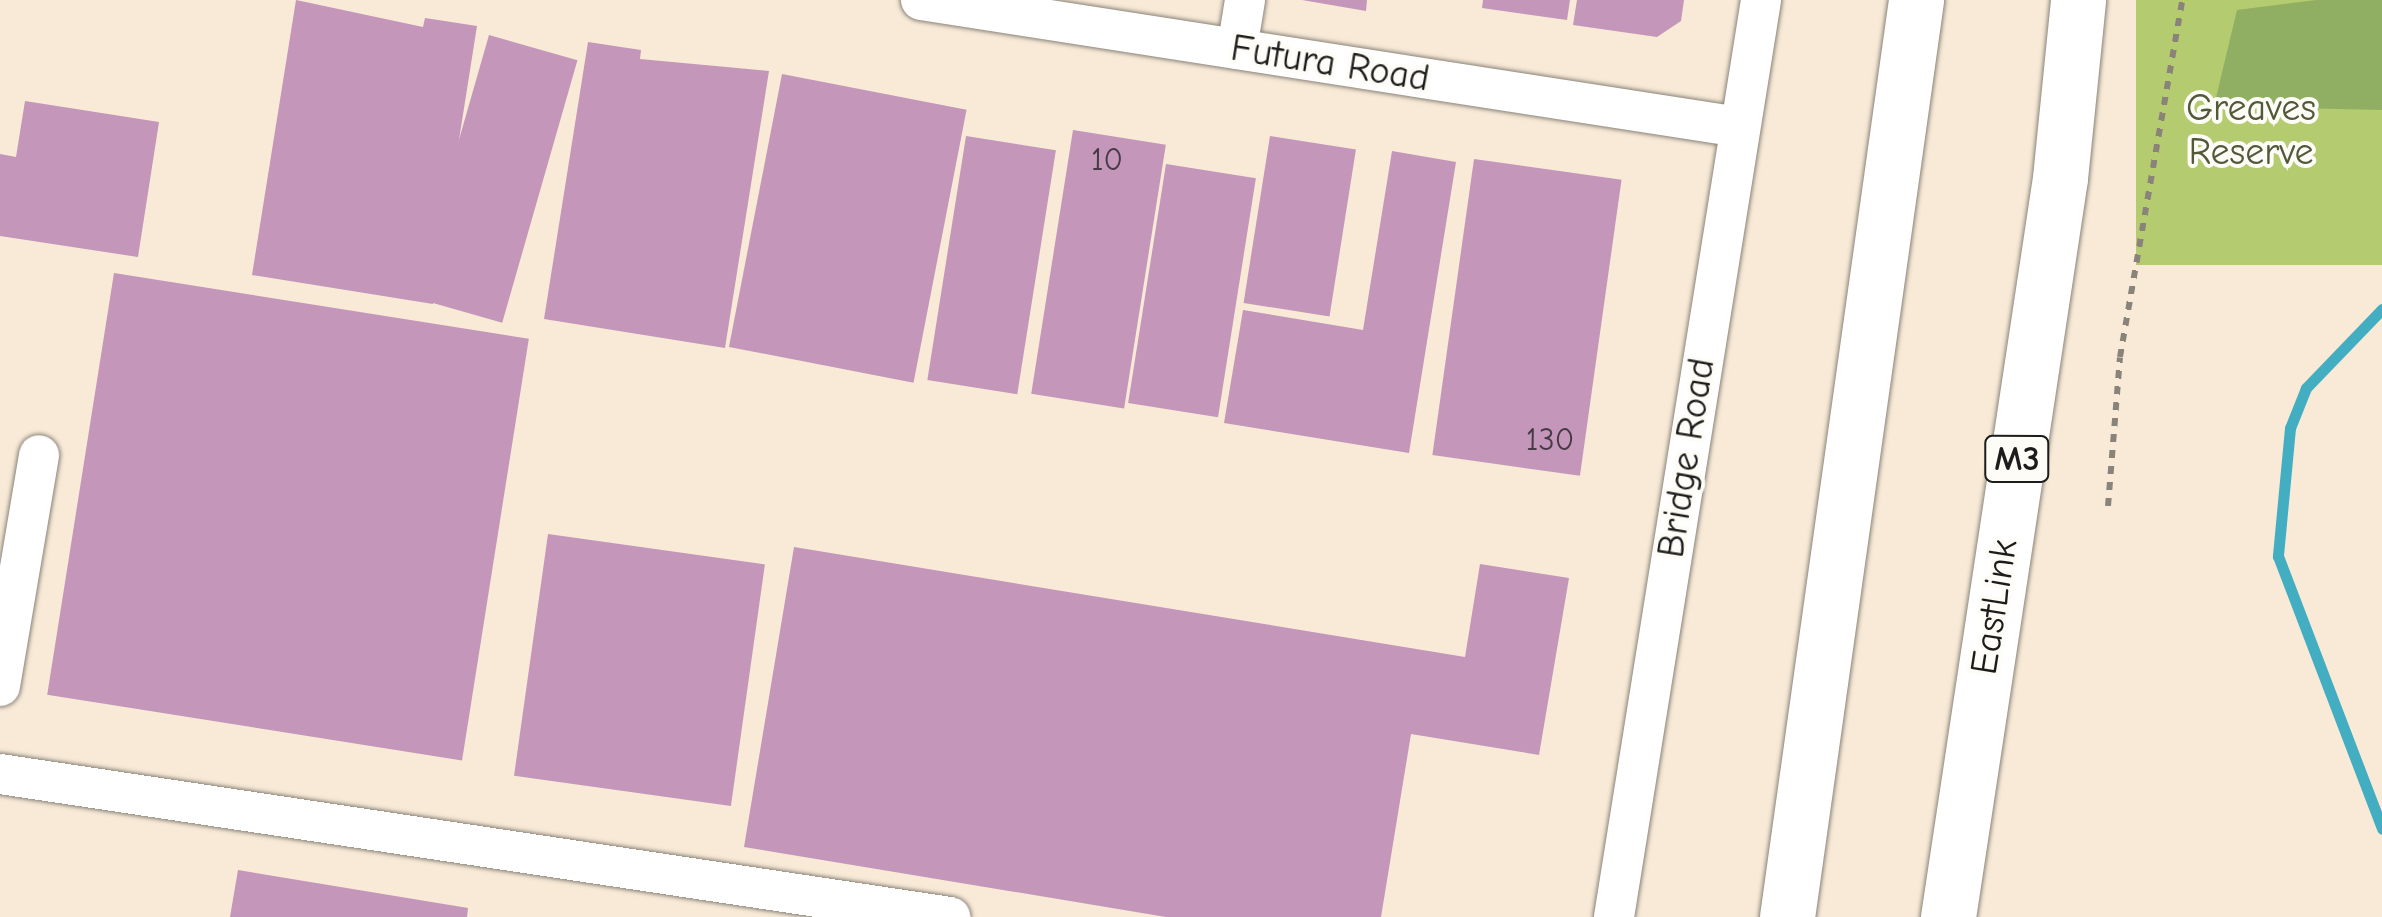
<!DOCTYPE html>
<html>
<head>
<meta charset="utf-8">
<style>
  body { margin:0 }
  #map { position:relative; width:2382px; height:917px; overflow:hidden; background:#f8ead7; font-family:"Comic Neue",sans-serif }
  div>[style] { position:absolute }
  .green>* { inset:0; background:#b5cb6f; transform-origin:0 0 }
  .forest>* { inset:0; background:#90af62 }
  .stream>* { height:11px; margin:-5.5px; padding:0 5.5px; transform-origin:5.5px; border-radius:5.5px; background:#43aec1 }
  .building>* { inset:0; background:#c396ba; transform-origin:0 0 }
  .path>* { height:6px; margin-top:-3px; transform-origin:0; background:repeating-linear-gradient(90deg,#8a837a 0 8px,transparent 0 16px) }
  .roads { filter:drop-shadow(0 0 2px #8a837a) drop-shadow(0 0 2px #8a837a) }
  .minor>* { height:40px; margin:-20px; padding:0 20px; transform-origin:20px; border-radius:20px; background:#fff }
  .highway>* { height:55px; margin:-27.5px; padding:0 27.5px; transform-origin:27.5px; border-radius:27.5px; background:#fff }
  span { translate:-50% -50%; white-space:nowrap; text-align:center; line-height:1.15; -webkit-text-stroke:8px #fdfcf7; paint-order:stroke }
  .number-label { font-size:32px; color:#463a44 }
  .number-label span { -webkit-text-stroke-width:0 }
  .shield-label span { padding:2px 8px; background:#fdfcf7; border:2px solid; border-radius:8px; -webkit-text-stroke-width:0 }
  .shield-label { font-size:35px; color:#1c1c1c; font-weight:700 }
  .street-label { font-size:38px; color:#1c1c1c }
  .park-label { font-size:38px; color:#525939 }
</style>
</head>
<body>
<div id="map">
  <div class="green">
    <div style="left:2136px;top:0;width:246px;height:265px"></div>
  </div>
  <div class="forest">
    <div style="clip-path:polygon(2316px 0,2382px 0,2382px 110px,2214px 106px,2237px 10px)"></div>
  </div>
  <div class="stream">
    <div style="left:2382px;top:309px;width:110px;rotate:133.9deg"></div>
    <div style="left:2306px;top:388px;width:43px;rotate:111.8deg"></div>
    <div style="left:2290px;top:428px;width:129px;rotate:95.4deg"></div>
    <div style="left:2278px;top:556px;width:292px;rotate:69.1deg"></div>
  </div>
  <div class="building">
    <div style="clip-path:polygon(296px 0,423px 27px,425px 18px,477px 26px,433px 304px,252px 275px)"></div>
    <div style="clip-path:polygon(1302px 0,1367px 0,1366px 11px)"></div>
    <div style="clip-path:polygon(1483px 0,1570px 0,1567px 20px,1482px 8px)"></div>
    <div style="clip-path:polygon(1577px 0,1684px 0,1681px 21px,1657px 37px,1573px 25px)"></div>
    <div style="left:489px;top:35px;width:92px;height:273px;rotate:16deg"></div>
    <div style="clip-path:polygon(588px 42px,641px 50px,640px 59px,769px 71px,725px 348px,544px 319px)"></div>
    <div style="left:782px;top:74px;width:188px;height:278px;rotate:11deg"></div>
    <div style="clip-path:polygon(25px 101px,159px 122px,138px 257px,0 236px,0 154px,16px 157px)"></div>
    <div style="left:1073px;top:130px;width:94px;height:267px;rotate:9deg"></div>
    <div style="left:966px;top:136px;width:91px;height:247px;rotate:9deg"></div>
    <div style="left:1270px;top:136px;width:87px;height:169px;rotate:9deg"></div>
    <div style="clip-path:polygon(1392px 151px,1456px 162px,1409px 453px,1224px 423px,1243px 310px,1363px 330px)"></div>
    <div style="left:1474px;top:159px;width:149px;height:299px;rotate:8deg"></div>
    <div style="left:1166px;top:164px;width:91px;height:242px;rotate:9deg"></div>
    <div style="left:114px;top:273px;width:420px;height:427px;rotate:9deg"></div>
    <div style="left:548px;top:534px;width:219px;height:244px;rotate:8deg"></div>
    <div style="clip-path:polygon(794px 547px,1465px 657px,1480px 564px,1569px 578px,1539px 755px,1411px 734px,1381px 917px,1166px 917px,744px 847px)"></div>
    <div style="clip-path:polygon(238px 870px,468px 908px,467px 917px,230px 917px)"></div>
  </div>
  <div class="path">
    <div style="left:2108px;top:506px;width:149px;rotate:-85.4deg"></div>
    <div style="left:2120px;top:357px;width:362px;rotate:-80.1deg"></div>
  </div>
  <div class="roads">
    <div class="minor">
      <div style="left:921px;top:0;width:828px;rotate:8.83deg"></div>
      <div style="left:1237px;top:49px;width:50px;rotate:-80.7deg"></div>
      <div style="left:0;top:686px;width:234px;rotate:-80.4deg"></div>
      <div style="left:0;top:774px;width:961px;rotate:8.56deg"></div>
      <div style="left:1614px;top:917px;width:929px;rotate:-80.89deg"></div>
    </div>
    <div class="highway">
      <div style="left:1787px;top:917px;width:926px;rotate:-81.99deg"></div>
      <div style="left:1948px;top:917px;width:747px;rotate:-81.38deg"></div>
      <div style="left:2060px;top:178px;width:179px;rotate:-84.2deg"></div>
    </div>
  </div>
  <div class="number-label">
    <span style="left:1107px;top:160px">10</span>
    <span style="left:1550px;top:440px">130</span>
  </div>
  <div class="shield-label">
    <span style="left:2017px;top:459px">M3</span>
  </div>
  <div class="street-label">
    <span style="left:1330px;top:64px;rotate:9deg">Futura Road</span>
    <span style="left:1687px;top:458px;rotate:-81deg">Bridge Road</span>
    <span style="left:1995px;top:607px;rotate:-81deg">EastLink</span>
  </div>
  <div class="park-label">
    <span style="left:2251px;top:131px">Greaves<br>Reserve</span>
  </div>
</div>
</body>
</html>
